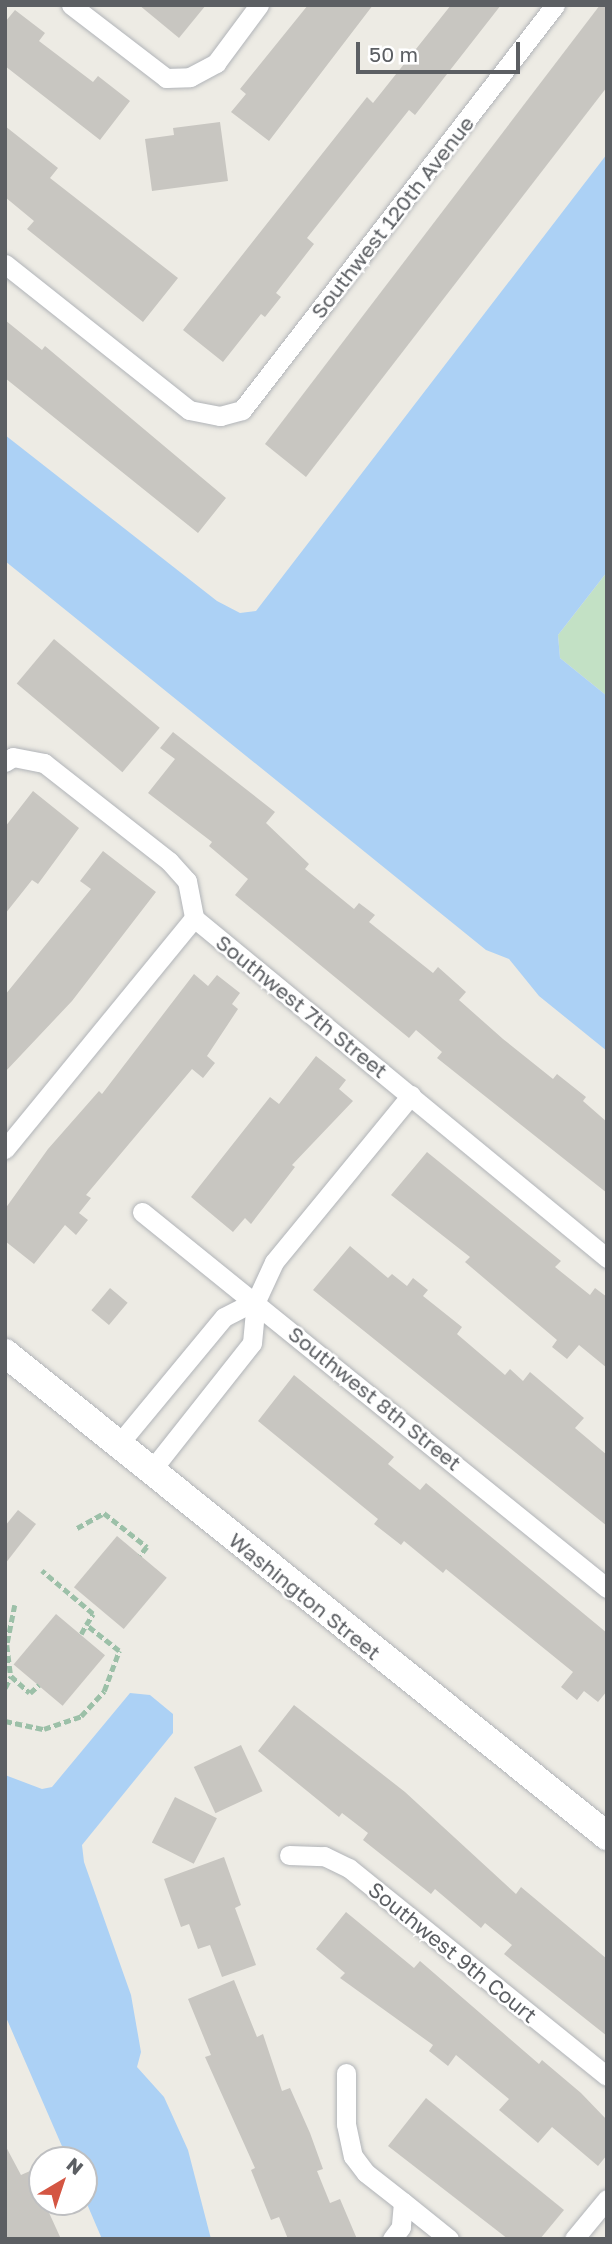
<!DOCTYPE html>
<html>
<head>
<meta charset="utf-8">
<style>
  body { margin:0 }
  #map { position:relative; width:612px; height:2244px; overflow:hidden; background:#edebe4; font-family:"Golos Text",sans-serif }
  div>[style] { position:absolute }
  .green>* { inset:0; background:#c3e1c5 }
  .water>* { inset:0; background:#acd1f5 }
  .building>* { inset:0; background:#c8c6c1; transform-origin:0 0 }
  .path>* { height:4.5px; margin-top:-2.25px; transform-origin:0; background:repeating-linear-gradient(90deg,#9cc0a8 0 7px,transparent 0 10.5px) }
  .roads { filter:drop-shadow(0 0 2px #b1b4b8) drop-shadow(0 0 2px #b1b4b8) }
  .street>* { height:19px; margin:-9.5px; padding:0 9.5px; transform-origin:9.5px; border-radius:9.5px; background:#fff }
  .secondary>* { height:28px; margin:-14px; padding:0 14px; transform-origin:14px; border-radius:14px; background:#fff }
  span { translate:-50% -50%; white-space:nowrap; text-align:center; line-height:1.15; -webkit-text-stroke:5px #fff; paint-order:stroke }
  .street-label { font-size:21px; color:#5c5f63 }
  .frame { position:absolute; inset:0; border:7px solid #5c5f63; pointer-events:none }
  .north { position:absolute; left:28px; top:2146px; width:70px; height:70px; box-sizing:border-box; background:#fff; border:2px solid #bebfc1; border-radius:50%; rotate:39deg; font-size:19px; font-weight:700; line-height:28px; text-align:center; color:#5c5f63 }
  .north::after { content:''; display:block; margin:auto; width:24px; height:32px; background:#d45643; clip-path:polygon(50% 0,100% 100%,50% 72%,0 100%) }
  .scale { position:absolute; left:356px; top:42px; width:164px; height:32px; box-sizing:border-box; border:4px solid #5c5f63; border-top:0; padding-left:9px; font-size:21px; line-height:24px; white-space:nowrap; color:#5c5f63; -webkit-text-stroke:5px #fff; paint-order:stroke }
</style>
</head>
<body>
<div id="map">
  <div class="green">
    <div style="clip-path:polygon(607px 572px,607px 696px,560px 658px,558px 635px)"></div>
  </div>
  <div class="water">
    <div style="clip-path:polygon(607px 154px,607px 572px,558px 635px,560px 658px,607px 696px,607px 1051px,539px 996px,509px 959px,486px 950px,5px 561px,5px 435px,217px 601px,240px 613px,256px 611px)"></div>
    <div style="clip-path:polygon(130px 1693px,150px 1695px,173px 1714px,173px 1733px,82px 1845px,84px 1862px,131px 1995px,141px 2052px,137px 2067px,164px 2097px,188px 2150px,211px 2239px,102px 2239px,84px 2197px,84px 2160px,68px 2160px,5px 2015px,5px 1775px,42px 1789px,52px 1787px)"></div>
  </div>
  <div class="building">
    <div style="clip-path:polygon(139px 5px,206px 5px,179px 38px)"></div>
    <div style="clip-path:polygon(308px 5px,373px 5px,269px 141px,231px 112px,246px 94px,240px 89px)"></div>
    <div style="clip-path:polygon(451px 5px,501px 5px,415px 115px,409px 110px,307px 238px,314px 244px,276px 293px,281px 297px,265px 317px,261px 314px,223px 362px,183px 330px,367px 97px,373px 103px)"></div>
    <div style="clip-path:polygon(600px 5px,607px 5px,607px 87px,306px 477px,265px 444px)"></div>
    <div style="clip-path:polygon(15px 10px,45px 33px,39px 41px,93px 82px,98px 76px,130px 101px,100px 140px,5px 66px,5px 22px)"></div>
    <div style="clip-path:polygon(220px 122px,228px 181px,152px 191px,145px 139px,174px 135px,173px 128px)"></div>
    <div style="clip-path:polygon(5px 126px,58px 168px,50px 178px,178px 278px,143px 322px,27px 229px,34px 221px,5px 197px)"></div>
    <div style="clip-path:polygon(5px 320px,42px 350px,45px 346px,226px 498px,198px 533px,5px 378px)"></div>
    <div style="left:54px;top:639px;width:138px;height:58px;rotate:40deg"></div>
    <div style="clip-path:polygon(173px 732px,275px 812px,266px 823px,309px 864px,305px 869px,354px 909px,359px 903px,375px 915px,369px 922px,433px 973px,438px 967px,466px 992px,459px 1000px,503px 1039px,553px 1079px,557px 1074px,586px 1097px,583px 1101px,607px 1122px,607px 1193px,437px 1058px,442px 1052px,416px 1030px,409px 1038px,235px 895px,248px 879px,209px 846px,212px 842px,148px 793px,175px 759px,160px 748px)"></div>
    <div style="clip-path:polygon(33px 791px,79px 828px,38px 884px,32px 880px,5px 914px,5px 827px)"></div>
    <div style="clip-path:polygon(103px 851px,156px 892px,72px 1001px,5px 1072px,5px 995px,91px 889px,80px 881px)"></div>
    <div style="clip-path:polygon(194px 974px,208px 986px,217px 975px,240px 993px,232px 1004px,238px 1009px,207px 1056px,215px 1063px,203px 1078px,192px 1069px,86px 1195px,91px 1198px,79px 1213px,88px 1220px,76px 1235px,65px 1225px,34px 1264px,5px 1241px,5px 1209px,48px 1149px,99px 1091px,102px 1094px)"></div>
    <div style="clip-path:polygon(316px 1056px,346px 1080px,339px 1089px,353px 1101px,292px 1165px,295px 1167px,251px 1224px,245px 1218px,233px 1232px,191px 1197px,270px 1097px,279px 1104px)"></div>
    <div style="clip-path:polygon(427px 1152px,561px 1261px,555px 1267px,590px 1295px,595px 1288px,607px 1297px,607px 1368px,579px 1345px,567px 1359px,552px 1347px,557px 1340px,465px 1262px,470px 1257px,391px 1195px)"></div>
    <div style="clip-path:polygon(350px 1246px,388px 1278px,392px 1274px,407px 1286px,413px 1278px,428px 1290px,423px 1296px,462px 1327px,457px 1334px,505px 1375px,510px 1369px,523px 1381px,530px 1372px,584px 1418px,575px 1428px,607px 1455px,607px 1526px,313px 1290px)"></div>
    <div style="left:110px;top:1288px;width:23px;height:29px;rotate:40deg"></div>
    <div style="clip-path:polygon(294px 1375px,394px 1457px,388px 1464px,420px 1490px,426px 1483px,607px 1633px,607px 1691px,598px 1702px,584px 1691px,577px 1700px,561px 1687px,573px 1672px,446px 1569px,443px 1573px,404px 1541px,401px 1545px,374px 1524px,378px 1519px,258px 1421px)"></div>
    <div style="clip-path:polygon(18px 1510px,36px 1524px,5px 1564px,5px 1526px)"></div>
    <div style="left:117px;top:1536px;width:65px;height:67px;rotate:40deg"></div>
    <div style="left:56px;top:1614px;width:64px;height:66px;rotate:40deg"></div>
    <div style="clip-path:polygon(294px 1705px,405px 1792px,516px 1894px,521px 1887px,607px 1959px,607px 2036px,504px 1954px,512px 1945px,485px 1923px,481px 1928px,435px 1889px,431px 1894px,363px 1840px,368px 1833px,342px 1813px,339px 1817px,258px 1751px)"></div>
    <div style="left:241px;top:1745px;width:51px;height:52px;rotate:65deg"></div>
    <div style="left:175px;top:1797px;width:47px;height:51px;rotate:27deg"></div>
    <div style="clip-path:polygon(224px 1857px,241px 1905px,235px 1908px,256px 1965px,222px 1977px,210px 1945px,198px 1949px,189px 1924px,181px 1927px,164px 1879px)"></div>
    <div style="clip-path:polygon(346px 1912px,414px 1968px,420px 1961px,539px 2064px,542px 2060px,581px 2093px,607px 2120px,607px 2155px,598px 2166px,552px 2127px,538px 2143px,499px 2110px,509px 2099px,456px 2055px,448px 2066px,429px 2051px,433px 2045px,340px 1978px,345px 1973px,316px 1949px)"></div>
    <div style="clip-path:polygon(234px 1980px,257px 2037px,263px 2034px,282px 2091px,290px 2088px,310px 2133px,323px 2169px,317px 2171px,330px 2203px,340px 2199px,357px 2239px,288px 2239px,279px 2217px,271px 2220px,251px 2170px,255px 2168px,205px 2057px,211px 2055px,188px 1999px)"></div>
    <div style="clip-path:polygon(426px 2098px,564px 2210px,540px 2239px,508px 2239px,388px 2146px)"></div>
    <div style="clip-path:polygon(5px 2145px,21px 2175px,30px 2171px,61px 2239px,5px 2239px)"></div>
  </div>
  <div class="path">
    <div style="left:77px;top:1528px;width:31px;rotate:-29deg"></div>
    <div style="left:104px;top:1513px;width:55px;rotate:38.3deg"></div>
    <div style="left:147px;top:1547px;width:11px;rotate:128deg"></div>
    <div style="left:15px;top:1605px;width:41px;rotate:101.3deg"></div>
    <div style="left:7px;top:1645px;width:31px;rotate:83deg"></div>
    <div style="left:11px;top:1676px;width:25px;rotate:42deg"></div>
    <div style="left:30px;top:1693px;width:12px;rotate:-42deg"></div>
    <div style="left:81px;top:1634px;width:10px;rotate:-61deg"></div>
    <div style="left:5px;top:1688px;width:13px;rotate:-63deg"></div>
    <div style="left:5px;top:1721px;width:40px;rotate:12deg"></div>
    <div style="left:44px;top:1729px;width:39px;rotate:-19deg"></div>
    <div style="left:81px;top:1716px;width:34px;rotate:-47deg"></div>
    <div style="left:104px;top:1691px;width:43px;rotate:-69.4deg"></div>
    <div style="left:119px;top:1651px;width:42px;rotate:-141.8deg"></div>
    <div style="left:86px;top:1625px;width:13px;rotate:-58deg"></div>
    <div style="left:93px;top:1614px;width:67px;rotate:-139.9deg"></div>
  </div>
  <div class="roads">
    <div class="street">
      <div style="left:71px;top:5px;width:120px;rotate:37.5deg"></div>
      <div style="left:166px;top:78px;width:24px;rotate:-2deg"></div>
      <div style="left:190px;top:77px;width:30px;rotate:-28deg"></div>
      <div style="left:216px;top:63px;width:72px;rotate:-53.4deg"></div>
      <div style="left:5px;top:264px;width:235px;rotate:38.4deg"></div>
      <div style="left:189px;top:410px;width:32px;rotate:11deg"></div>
      <div style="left:220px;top:416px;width:23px;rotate:-15deg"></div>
      <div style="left:242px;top:410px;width:512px;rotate:-52.3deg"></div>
      <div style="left:5px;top:762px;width:9px;rotate:-32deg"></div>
      <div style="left:13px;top:757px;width:32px;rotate:11deg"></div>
      <div style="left:44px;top:763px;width:159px;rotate:38.1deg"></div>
      <div style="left:169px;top:861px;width:27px;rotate:48deg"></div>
      <div style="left:187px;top:881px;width:38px;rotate:79deg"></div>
      <div style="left:194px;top:918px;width:535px;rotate:39.46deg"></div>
      <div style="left:5px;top:1149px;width:298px;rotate:-50.7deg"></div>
      <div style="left:142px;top:1212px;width:598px;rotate:38.96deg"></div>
      <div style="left:118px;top:1445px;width:166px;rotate:-50.4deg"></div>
      <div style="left:224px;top:1317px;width:36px;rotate:-27deg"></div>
      <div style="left:150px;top:1472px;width:164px;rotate:-51.7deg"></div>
      <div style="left:252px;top:1343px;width:42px;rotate:-84.6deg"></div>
      <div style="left:256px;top:1301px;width:43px;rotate:-65.2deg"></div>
      <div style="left:274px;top:1262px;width:216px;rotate:-50.6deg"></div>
      <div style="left:289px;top:1855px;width:35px;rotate:2deg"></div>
      <div style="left:324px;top:1856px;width:28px;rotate:26deg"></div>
      <div style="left:349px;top:1868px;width:331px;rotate:38.9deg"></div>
      <div style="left:346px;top:2073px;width:51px;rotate:90deg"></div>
      <div style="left:346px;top:2124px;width:33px;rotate:78deg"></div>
      <div style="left:353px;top:2156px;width:21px;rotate:53deg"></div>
      <div style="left:366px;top:2173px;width:47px;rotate:38.1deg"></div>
      <div style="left:403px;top:2202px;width:25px;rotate:95deg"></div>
      <div style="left:401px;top:2227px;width:15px;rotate:127deg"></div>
      <div style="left:403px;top:2202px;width:59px;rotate:38.8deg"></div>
      <div style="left:574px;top:2239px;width:52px;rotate:-50.5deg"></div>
    </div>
    <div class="secondary">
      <div style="left:5px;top:1353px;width:772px;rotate:38.74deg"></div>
    </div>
  </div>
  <div class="street-label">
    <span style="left:392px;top:217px;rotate:-52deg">Southwest 120th Avenue</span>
    <span style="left:302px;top:1006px;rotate:39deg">Southwest 7th Street</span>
    <span style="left:375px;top:1398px;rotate:39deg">Southwest 8th Street</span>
    <span style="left:305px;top:1596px;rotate:39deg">Washington Street</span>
    <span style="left:453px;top:1952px;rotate:39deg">Southwest 9th Court</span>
  </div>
  <div class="frame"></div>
  <div class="north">N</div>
  <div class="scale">50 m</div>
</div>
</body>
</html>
